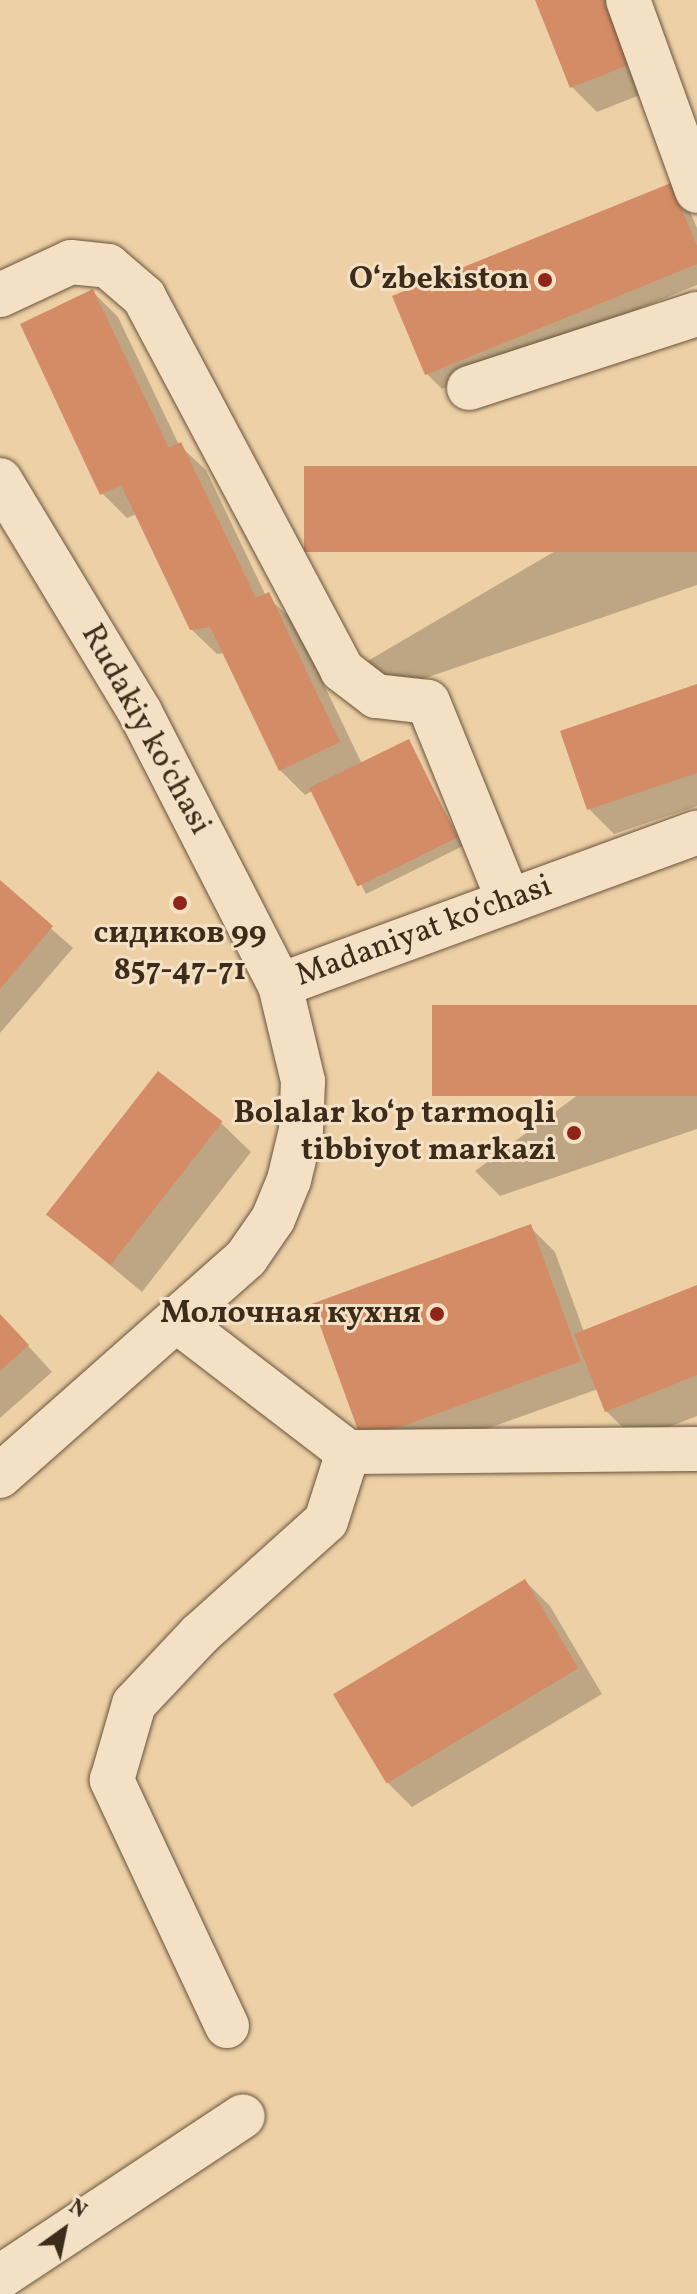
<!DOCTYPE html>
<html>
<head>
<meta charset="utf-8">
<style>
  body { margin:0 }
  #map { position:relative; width:697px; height:2294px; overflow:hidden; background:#eed0a6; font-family:Vollkorn,serif }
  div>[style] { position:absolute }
  .shadow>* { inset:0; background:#0003 }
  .building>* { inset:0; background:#d38c66; transform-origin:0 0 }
  .roads { filter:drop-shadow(0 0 2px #69553d) drop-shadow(0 0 2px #69553d) }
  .minor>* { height:44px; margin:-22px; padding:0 22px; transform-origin:22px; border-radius:22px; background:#f4e0c5 }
  .dots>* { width:22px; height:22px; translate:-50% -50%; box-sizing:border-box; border:4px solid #f4e0c5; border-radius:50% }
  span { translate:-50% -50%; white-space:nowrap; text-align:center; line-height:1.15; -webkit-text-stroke:6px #f4e0c5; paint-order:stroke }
  .poi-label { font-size:32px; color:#3d2c1a; font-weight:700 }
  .right { translate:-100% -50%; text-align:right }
  .street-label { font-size:32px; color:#3d2c1a }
  .north { position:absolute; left:24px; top:2190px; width:80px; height:80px; -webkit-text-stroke:6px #f4e0c5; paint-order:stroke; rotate:33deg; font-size:22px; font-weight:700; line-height:32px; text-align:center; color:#3d2c1a }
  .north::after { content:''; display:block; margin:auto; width:28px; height:36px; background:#3d2c1a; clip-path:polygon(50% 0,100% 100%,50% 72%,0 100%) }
</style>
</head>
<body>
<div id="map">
  <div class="shadow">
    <div style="clip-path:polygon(537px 0,660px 87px,597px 112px,572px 87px)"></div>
    <div style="clip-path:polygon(685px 200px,697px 228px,697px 285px,442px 389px,427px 374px,395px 297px)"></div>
    <div style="clip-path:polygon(93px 292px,118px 317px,179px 445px,206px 470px,266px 596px,293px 620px,362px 764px,409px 742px,463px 846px,366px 894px,312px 791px,305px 795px,280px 770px,225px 653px,217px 654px,191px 629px,137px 514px,127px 518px,102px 493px)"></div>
    <div style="clip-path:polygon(697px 468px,697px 585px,379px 694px,354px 669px)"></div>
    <div style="clip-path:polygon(697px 686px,697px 806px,614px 834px,589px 809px)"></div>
    <div style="clip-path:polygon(0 883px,73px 948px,0 1033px)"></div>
    <div style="clip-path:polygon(697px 1007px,697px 1129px,500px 1196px,475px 1171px)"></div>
    <div style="clip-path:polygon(221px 1123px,251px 1152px,142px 1292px,50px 1215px)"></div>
    <div style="clip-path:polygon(530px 1227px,555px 1252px,584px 1332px,697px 1287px,697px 1416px,636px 1440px,606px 1411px,598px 1389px,388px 1464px,363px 1439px)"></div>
    <div style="clip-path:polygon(0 1315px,52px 1372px,0 1418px)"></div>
    <div style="clip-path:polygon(525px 1581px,550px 1606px,602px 1694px,412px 1807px,387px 1782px)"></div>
  </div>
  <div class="building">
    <div style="clip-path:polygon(535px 0,612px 0,636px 62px,570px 88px)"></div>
    <div style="clip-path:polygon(671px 183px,697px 246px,697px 264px,425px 375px,392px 296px)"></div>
    <div style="clip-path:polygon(93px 289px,169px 448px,181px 442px,256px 598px,269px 592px,340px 742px,279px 771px,210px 627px,190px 630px,121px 485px,100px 495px,20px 324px)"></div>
    <div style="left:697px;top:466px;width:86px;height:393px;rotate:90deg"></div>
    <div style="clip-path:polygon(697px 684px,697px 773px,587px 810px,560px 731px)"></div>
    <div style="left:409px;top:739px;width:110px;height:111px;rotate:64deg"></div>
    <div style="clip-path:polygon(0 880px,53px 926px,0 989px)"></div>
    <div style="left:697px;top:1005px;width:91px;height:265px;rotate:90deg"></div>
    <div style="left:158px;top:1071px;width:82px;height:182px;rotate:38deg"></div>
    <div style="left:531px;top:1224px;width:146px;height:233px;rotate:70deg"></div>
    <div style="clip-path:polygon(697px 1285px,697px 1375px,605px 1412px,574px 1334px)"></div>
    <div style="clip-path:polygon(0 1314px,29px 1345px,0 1371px)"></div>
    <div style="left:525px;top:1579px;width:104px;height:224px;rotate:59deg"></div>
  </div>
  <div class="roads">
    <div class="minor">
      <div style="left:628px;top:0;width:203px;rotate:70.1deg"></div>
      <div style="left:0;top:295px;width:78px;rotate:-24.9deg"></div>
      <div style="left:71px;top:262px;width:37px;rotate:6deg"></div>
      <div style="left:108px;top:266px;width:48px;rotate:40.7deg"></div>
      <div style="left:144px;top:297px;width:422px;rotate:62deg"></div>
      <div style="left:342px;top:670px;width:43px;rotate:37.4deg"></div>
      <div style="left:376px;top:696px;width:52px;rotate:6.6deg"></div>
      <div style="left:428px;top:702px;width:215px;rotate:67.9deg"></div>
      <div style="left:469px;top:388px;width:240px;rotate:-18deg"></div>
      <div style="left:0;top:480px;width:271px;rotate:58.9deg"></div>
      <div style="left:140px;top:712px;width:307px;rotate:62.9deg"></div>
      <div style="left:280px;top:985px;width:99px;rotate:76.5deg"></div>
      <div style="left:303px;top:1081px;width:49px;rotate:92.3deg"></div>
      <div style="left:301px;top:1130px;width:51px;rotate:103.5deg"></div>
      <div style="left:289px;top:1180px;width:42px;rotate:112.3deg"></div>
      <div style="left:273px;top:1219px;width:47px;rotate:124.7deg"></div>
      <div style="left:246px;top:1258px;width:329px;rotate:138.5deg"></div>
      <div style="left:280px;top:985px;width:444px;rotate:-20.1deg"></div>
      <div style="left:177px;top:1321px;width:215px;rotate:37.5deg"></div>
      <div style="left:348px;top:1452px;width:349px;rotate:-0.5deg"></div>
      <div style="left:227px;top:2026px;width:272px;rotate:-115.1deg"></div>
      <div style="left:112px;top:1780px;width:79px;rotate:-73.9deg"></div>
      <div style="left:134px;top:1704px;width:96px;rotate:-46.7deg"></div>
      <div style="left:200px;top:1634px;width:169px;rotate:-41.9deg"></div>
      <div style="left:326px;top:1521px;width:72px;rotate:-72.3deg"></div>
      <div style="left:0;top:2277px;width:291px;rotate:-33.5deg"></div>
    </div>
  </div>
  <div class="dots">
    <div style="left:545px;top:280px;background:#8f2418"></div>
    <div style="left:180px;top:903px;background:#8f2418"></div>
    <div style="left:574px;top:1133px;background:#8f2418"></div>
    <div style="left:437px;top:1314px;background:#8f2418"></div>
  </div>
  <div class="poi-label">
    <span class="right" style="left:529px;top:280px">Oʻzbekiston</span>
    <span style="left:180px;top:953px">сидиков 99<br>857-47-71</span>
    <span class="right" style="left:556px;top:1133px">Bolalar ko‘p tarmoqli<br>tibbiyot markazi</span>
    <span class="right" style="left:421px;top:1314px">Молочная кухня</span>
  </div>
  <div class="street-label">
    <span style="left:145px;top:730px;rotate:61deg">Rudakiy ko‘chasi</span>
    <span style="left:424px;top:932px;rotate:-20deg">Madaniyat ko‘chasi</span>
  </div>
  <div class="north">N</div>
</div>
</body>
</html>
